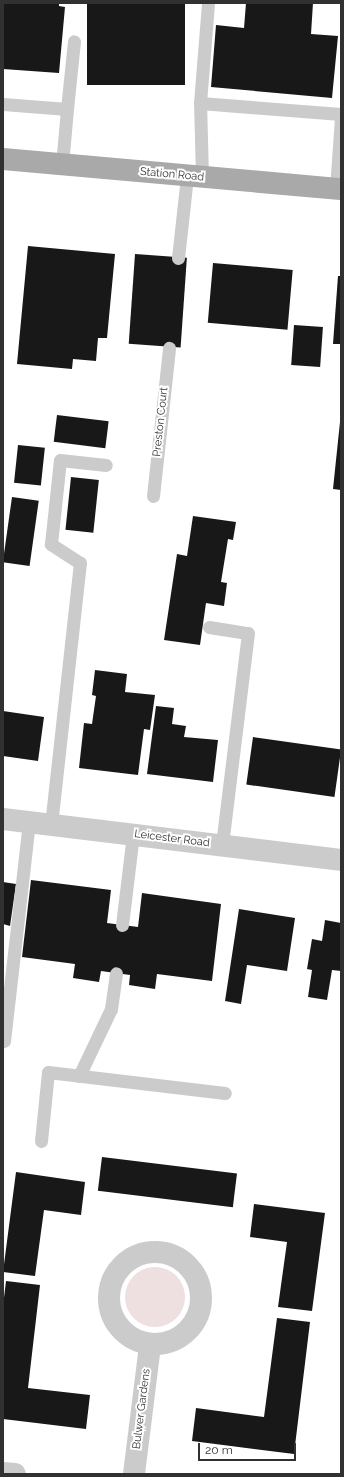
<!DOCTYPE html>
<html>
<head>
<meta charset="utf-8">
<style>
  body { margin:0 }
  #map { position:relative; width:344px; height:1477px; overflow:hidden; background:#fff; font-family:Raleway,sans-serif }
  div>[style] { position:absolute }
  .green>* { inset:0; background:#eedfe1 }
  .round { border-radius:50% }
  .building>* { inset:0; background:#181818; transform-origin:0 0 }
  .service>* { height:13px; margin:-6.5px; padding:0 6.5px; transform-origin:6.5px; border-radius:6.5px; background:#cbcbcb }
  .minor>* { height:22px; margin:-11px; padding:0 11px; transform-origin:11px; border-radius:11px; background:#cbcbcb }
  .minor>.ring { margin:-11px; padding:0; box-sizing:content-box; background:none; border:22px solid #cbcbcb; border-radius:50% }
  .primary>* { height:22px; margin:-11px; padding:0 11px; transform-origin:11px; border-radius:11px; background:#a9a9a9 }
  span { translate:-50% -50%; white-space:nowrap; text-align:center; line-height:1.15; -webkit-text-stroke:4px #fff; paint-order:stroke }
  .street-label { font-size:11px; color:#313131 }
  .frame { position:absolute; inset:0; border:4px solid #313131; pointer-events:none }
  .scale { position:absolute; left:198px; top:1443px; width:98px; height:18px; box-sizing:border-box; border:2px solid #313131; border-top:0; padding-left:5px; font-size:12px; line-height:14px; white-space:nowrap; color:#313131; -webkit-text-stroke:3px #fff; paint-order:stroke }
</style>
</head>
<body>
<div id="map">
  <div class="green">
    <div class="round" style="left:125px;top:1267px;width:60px;height:60px"></div>
  </div>
  <div class="building">
    <div style="clip-path:polygon(3px 3px,59px 3px,59px 6px,65px 7px,59px 73px,3px 69px)"></div>
    <div style="left:87px;top:3px;width:98px;height:82px"></div>
    <div style="clip-path:polygon(246px 3px,313px 3px,311px 34px,338px 36px,332px 98px,211px 87px,216px 25px,244px 28px)"></div>
    <div style="clip-path:polygon(28px 246px,115px 254px,107px 338px,98px 338px,96px 361px,73px 359px,72px 369px,17px 364px)"></div>
    <div style="left:135px;top:254px;width:52px;height:90px;rotate:4deg"></div>
    <div style="left:213px;top:263px;width:80px;height:60px;rotate:5deg"></div>
    <div style="clip-path:polygon(338px 276px,341px 276px,341px 344px,333px 344px)"></div>
    <div style="left:294px;top:325px;width:29px;height:40px;rotate:4deg"></div>
    <div style="left:57px;top:415px;width:52px;height:27px;rotate:7deg"></div>
    <div style="clip-path:polygon(340px 422px,341px 422px,341px 490px,333px 489px)"></div>
    <div style="left:18px;top:445px;width:27px;height:38px;rotate:6deg"></div>
    <div style="left:71px;top:477px;width:28px;height:53px;rotate:6deg"></div>
    <div style="left:12px;top:497px;width:27px;height:66px;rotate:8deg"></div>
    <div style="clip-path:polygon(193px 516px,236px 522px,233px 540px,228px 539px,221px 582px,227px 583px,224px 606px,206px 603px,200px 645px,164px 640px,177px 554px,187px 556px)"></div>
    <div style="clip-path:polygon(95px 670px,127px 674px,125px 692px,155px 695px,150px 730px,144px 729px,138px 775px,79px 768px,84px 723px,92px 724px,96px 696px,92px 695px)"></div>
    <div style="clip-path:polygon(156px 706px,174px 708px,172px 724px,186px 726px,184px 737px,218px 740px,213px 782px,147px 774px)"></div>
    <div style="clip-path:polygon(3px 711px,44px 717px,38px 761px,3px 756px)"></div>
    <div style="left:253px;top:737px;width:89px;height:48px;rotate:8deg"></div>
    <div style="clip-path:polygon(31px 880px,111px 890px,107px 923px,138px 927px,142px 893px,221px 904px,212px 981px,157px 974px,155px 989px,129px 985px,130px 975px,101px 971px,99px 982px,73px 978px,75px 964px,22px 957px)"></div>
    <div style="clip-path:polygon(3px 882px,16px 884px,10px 926px,3px 924px)"></div>
    <div style="clip-path:polygon(239px 909px,295px 918px,287px 971px,247px 965px,241px 1004px,225px 1001px)"></div>
    <div style="clip-path:polygon(325px 920px,341px 923px,341px 971px,332px 970px,327px 1000px,308px 997px,312px 970px,307px 969px,312px 939px,322px 941px)"></div>
    <div style="left:102px;top:1157px;width:136px;height:34px;rotate:7deg"></div>
    <div style="clip-path:polygon(16px 1172px,85px 1182px,81px 1215px,44px 1210px,35px 1276px,3px 1272px)"></div>
    <div style="clip-path:polygon(254px 1204px,325px 1213px,312px 1311px,278px 1307px,287px 1242px,250px 1237px)"></div>
    <div style="clip-path:polygon(6px 1281px,40px 1285px,28px 1388px,90px 1395px,86px 1429px,3px 1419px,3px 1306px)"></div>
    <div style="clip-path:polygon(277px 1318px,310px 1322px,294px 1454px,192px 1441px,196px 1408px,264px 1417px)"></div>
  </div>
  <div class="service">
    <div style="left:200px;top:103px;width:141px;rotate:4.5deg"></div>
    <div style="left:3px;top:104px;width:64px;rotate:4.5deg"></div>
    <div style="left:67px;top:109px;width:56px;rotate:95.1deg"></div>
    <div style="left:67px;top:109px;width:68px;rotate:-84.1deg"></div>
    <div style="left:202px;top:177px;width:74px;rotate:-91.5deg"></div>
    <div style="left:200px;top:103px;width:100px;rotate:-85.4deg"></div>
    <div style="left:336px;top:189px;width:72px;rotate:-86deg"></div>
    <div style="left:178px;top:258px;width:82px;rotate:-83.7deg"></div>
    <div style="left:153px;top:496px;width:149px;rotate:-83.8deg"></div>
    <div style="left:209px;top:627px;width:39px;rotate:9deg"></div>
    <div style="left:248px;top:633px;width:214px;rotate:97deg"></div>
    <div style="left:51px;top:825px;width:264px;rotate:-83.7deg"></div>
    <div style="left:80px;top:563px;width:35px;rotate:-147deg"></div>
    <div style="left:51px;top:544px;width:84px;rotate:-83.9deg"></div>
    <div style="left:60px;top:460px;width:46px;rotate:6.2deg"></div>
    <div style="left:122px;top:925px;width:92px;rotate:-83.1deg"></div>
    <div style="left:4px;top:1041px;width:220px;rotate:-83.5deg"></div>
    <div style="left:79px;top:1076px;width:74px;rotate:-64.5deg"></div>
    <div style="left:111px;top:1009px;width:36px;rotate:-82deg"></div>
    <div style="left:41px;top:1141px;width:69px;rotate:-84.2deg"></div>
    <div style="left:48px;top:1072px;width:178px;rotate:6.8deg"></div>
  </div>
  <div class="minor">
    <div style="left:3px;top:819px;width:340px;rotate:6.9deg"></div>
    <div class="ring" style="left:109px;top:1252px;width:70px;height:70px"></div>
    <div style="left:3px;top:1473px;width:12px;rotate:5deg"></div>
    <div style="left:134px;top:1474px;width:130px;rotate:-82.9deg"></div>
  </div>
  <div class="primary">
    <div style="left:3px;top:159px;width:339px;rotate:5.1deg"></div>
  </div>
  <div class="street-label">
    <span style="left:172px;top:175px;rotate:5deg">Station Road</span>
    <span style="left:161px;top:422px;rotate:-84deg">Preston Court</span>
    <span style="left:172px;top:839px;rotate:7deg">Leicester Road</span>
    <span style="left:142px;top:1409px;rotate:-83deg">Bulwer Gardens</span>
  </div>
  <div class="frame"></div>
  <div class="scale">20 m</div>
</div>
</body>
</html>
